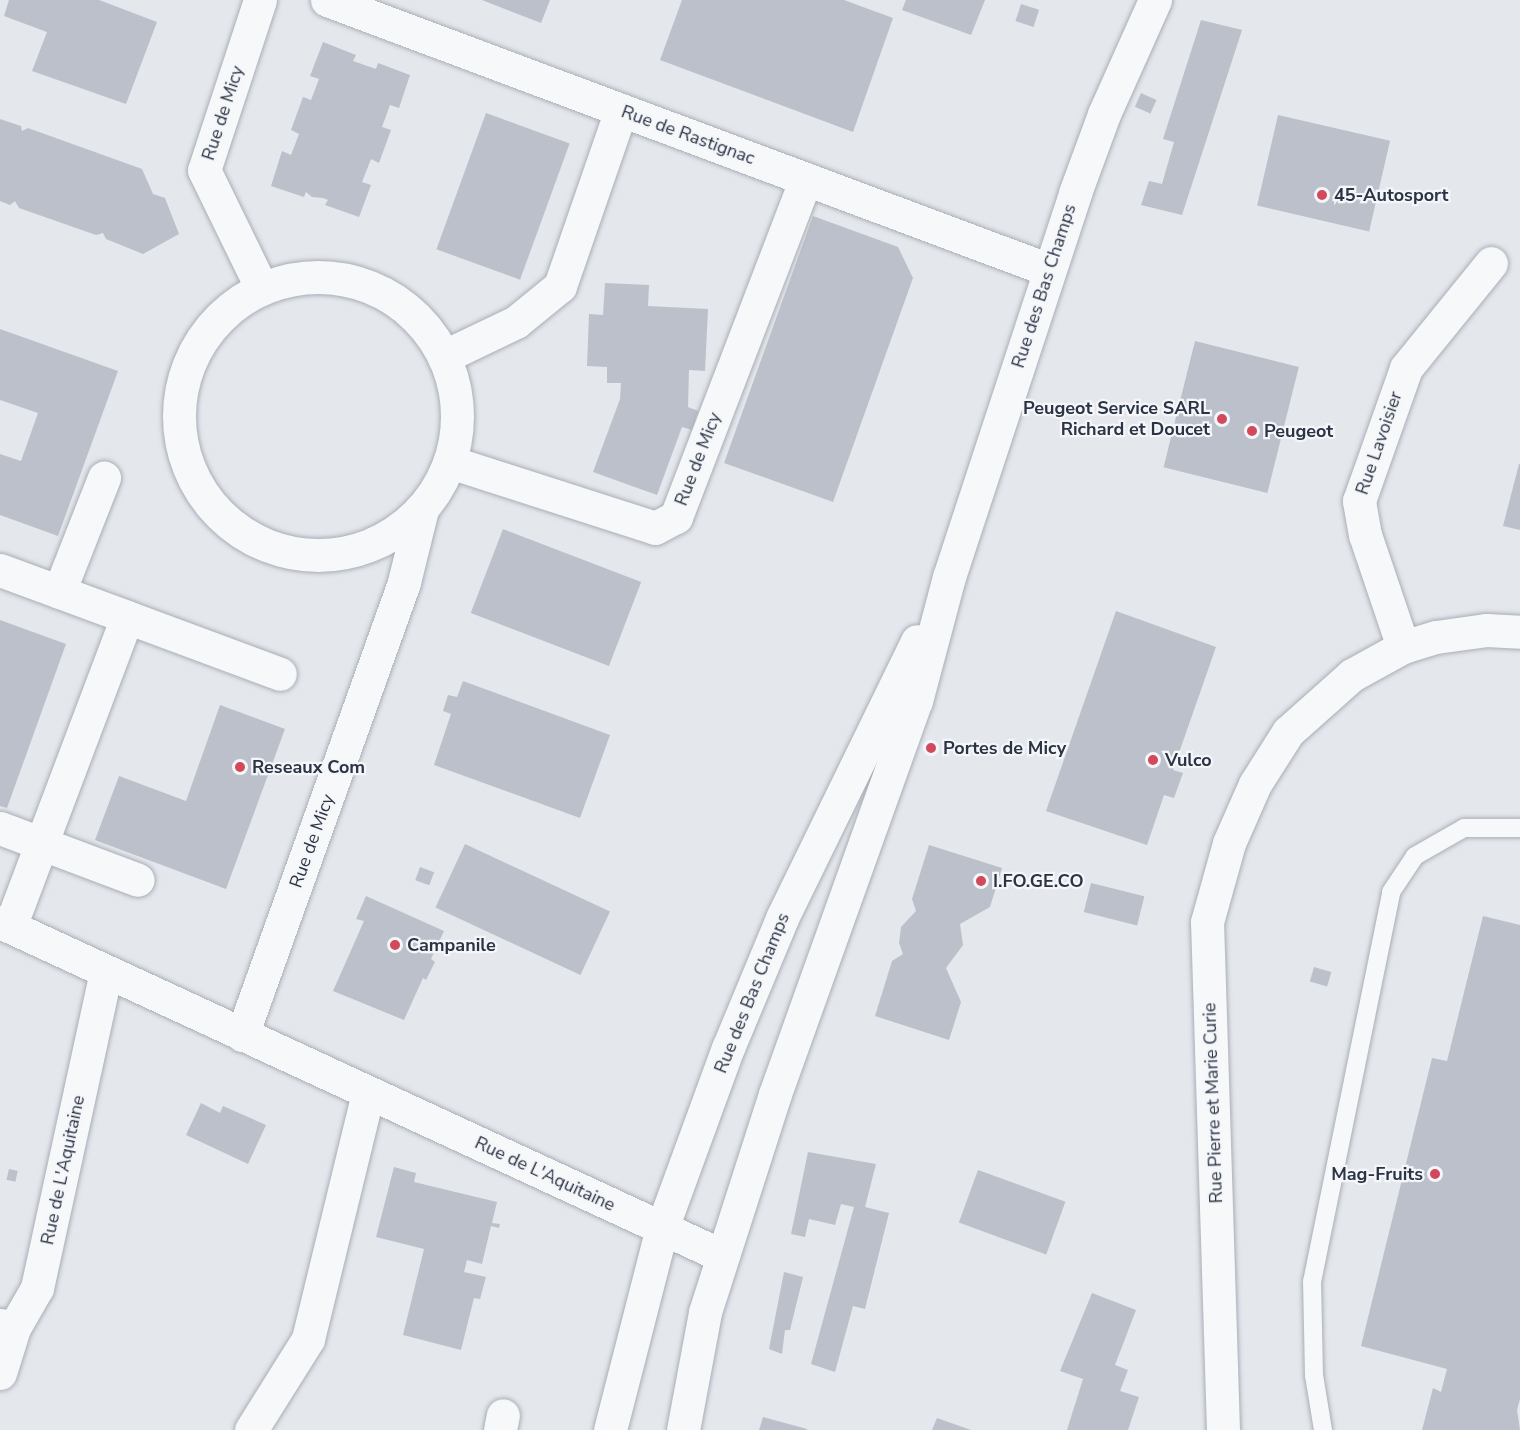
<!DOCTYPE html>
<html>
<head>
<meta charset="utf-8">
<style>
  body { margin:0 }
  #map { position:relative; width:1520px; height:1430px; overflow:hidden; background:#e4e7ec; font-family:"Nunito Sans",sans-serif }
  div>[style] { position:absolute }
  .building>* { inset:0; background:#bbc0ca; transform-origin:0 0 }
  .roads { filter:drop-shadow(0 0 2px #a9aeb7) drop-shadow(0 0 2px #a9aeb7) }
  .service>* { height:18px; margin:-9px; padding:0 9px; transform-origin:9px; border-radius:9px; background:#f7f8fa }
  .minor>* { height:33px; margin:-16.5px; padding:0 16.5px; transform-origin:16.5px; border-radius:16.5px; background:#f7f8fa }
  .minor>.ring { margin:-16.5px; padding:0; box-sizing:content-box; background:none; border:33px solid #f7f8fa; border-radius:50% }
  .tertiary>* { height:33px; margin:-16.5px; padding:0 16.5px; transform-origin:16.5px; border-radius:16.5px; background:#f7f8fa }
  .dots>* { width:16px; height:16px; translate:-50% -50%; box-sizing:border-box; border:3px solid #f4f6f9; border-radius:50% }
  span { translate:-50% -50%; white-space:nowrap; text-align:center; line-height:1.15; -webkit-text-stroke:4.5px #f4f6f9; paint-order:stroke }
  .street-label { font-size:18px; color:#2b3445 }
  .poi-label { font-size:18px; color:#2b3445; font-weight:700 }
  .left { translate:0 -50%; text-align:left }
  .right { translate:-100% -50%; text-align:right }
</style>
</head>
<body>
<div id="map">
  <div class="building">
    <div style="clip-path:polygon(9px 0,99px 0,157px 22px,126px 104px,32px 71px,47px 32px,4px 16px)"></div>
    <div style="clip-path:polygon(482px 0,550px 0,541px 23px)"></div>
    <div style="clip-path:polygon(682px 0,844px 0,893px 18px,853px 132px,660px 60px)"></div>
    <div style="clip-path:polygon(906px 0,985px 0,971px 35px,902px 10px)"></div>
    <div style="left:1021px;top:4px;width:19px;height:18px;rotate:18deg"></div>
    <div style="clip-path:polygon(1201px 20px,1242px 30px,1182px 215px,1141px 205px,1149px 181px,1162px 184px,1174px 142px,1163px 139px)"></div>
    <div style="clip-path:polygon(323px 42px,356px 55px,353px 61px,376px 69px,378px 63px,410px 75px,399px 108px,390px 105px,382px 127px,391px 130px,379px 163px,371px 159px,362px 182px,371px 185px,359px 217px,325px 205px,328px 200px,323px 198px,312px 197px,306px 192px,304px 197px,271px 186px,282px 151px,291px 155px,299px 134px,291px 130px,303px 97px,311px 100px,319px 79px,310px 76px)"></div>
    <div style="left:1141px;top:93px;width:17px;height:15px;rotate:24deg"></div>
    <div style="left:486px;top:113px;width:89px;height:145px;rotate:20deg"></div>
    <div style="left:1278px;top:115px;width:115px;height:93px;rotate:13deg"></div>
    <div style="clip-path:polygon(0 119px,21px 126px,22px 131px,28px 128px,142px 169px,153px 194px,165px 198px,179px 234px,143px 254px,106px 239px,103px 233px,96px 235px,19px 208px,15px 201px,10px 205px,0 201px)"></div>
    <div style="clip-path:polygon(813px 216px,898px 247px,913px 278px,833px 502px,724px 463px)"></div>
    <div style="clip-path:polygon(605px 283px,649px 285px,648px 306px,708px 309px,705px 371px,689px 370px,688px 407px,698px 411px,692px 430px,682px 427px,657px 495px,593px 472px,620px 399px,621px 383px,607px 383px,607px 367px,587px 366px,589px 314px,603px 315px)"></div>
    <div style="clip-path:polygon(0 329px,118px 371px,58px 536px,0 515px,0 454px,21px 461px,38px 413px,0 400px)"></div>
    <div style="left:1195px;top:341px;width:107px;height:130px;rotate:14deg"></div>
    <div style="clip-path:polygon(1519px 464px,1520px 464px,1520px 530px,1503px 526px)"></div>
    <div style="left:503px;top:529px;width:148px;height:90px;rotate:21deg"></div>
    <div style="clip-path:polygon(1116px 611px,1216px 647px,1173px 770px,1183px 773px,1174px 798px,1164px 795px,1147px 845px,1046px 811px)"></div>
    <div style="clip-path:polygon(0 620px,66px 644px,7px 808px,0 806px)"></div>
    <div style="clip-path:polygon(463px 681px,610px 735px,580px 818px,434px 765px,451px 714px,443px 711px,448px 695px,457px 697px)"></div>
    <div style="clip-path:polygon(220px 705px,285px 729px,226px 889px,95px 840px,119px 776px,186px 801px)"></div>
    <div style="left:465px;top:844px;width:160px;height:70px;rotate:25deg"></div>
    <div style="clip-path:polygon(929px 845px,1002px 868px,990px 907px,960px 924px,963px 945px,946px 968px,961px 1002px,949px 1040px,875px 1016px,892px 961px,903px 954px,899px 943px,901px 927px,916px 911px,912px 899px)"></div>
    <div style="left:420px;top:867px;width:15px;height:14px;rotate:20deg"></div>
    <div style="left:1091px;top:883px;width:55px;height:30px;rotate:14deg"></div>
    <div style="clip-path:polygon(366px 896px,444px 931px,431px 959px,435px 962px,426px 980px,423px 978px,404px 1020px,333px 991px,364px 921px,356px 919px)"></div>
    <div style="clip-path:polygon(1483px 916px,1520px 925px,1520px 1399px,1517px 1410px,1520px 1430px,1422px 1430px,1433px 1388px,1441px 1392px,1447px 1369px,1361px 1346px,1432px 1058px,1447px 1061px)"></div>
    <div style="left:1314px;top:967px;width:18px;height:15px;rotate:16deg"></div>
    <div style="clip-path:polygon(201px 1103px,220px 1113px,223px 1106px,266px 1125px,248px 1164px,186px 1135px)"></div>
    <div style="clip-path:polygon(808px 1152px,876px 1164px,865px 1207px,889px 1213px,865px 1309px,853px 1306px,835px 1372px,811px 1364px,854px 1207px,841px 1204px,835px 1225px,809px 1219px,805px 1237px,791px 1234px)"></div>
    <div style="clip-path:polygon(394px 1167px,416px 1173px,414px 1182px,497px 1202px,492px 1223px,500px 1224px,499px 1228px,491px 1226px,482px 1264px,467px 1260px,464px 1272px,486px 1277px,480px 1299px,474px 1298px,461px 1350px,403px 1335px,424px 1249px,376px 1237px)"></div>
    <div style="left:9px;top:1169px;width:9px;height:11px;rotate:13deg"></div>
    <div style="left:978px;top:1170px;width:93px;height:56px;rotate:20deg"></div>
    <div style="clip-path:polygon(784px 1272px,803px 1277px,790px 1330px,785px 1330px,782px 1354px,769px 1349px)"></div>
    <div style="clip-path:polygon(1092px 1293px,1136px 1310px,1115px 1365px,1128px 1370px,1120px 1391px,1139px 1397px,1128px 1430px,1067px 1430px,1083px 1379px,1060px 1371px)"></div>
    <div style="clip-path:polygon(763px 1417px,807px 1429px,807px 1430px,759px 1430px)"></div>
    <div style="clip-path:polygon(937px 1418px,971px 1430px,932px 1430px)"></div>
  </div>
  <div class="roads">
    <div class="service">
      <div style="left:1323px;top:1430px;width:56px;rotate:-99.3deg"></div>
      <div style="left:1314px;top:1375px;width:93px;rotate:-91.2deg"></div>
      <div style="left:1312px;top:1282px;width:398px;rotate:-78.5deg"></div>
      <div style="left:1391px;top:892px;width:43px;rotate:-56.3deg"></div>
      <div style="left:1415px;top:856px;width:56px;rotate:-29.7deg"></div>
      <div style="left:1464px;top:828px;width:56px"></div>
    </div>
    <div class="minor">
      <div style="left:260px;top:0;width:179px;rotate:108.2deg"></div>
      <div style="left:204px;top:170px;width:130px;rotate:64deg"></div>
      <div style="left:327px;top:0;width:771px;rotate:20.5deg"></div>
      <div class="ring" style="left:179px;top:277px;width:245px;height:245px"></div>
      <div style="left:445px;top:356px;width:79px;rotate:-25.6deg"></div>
      <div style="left:516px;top:322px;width:57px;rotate:-39.3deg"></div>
      <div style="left:560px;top:286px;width:186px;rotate:-70.9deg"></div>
      <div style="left:450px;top:462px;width:215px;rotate:17.8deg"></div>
      <div style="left:655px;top:528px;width:24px;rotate:-28deg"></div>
      <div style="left:676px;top:517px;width:362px;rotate:-69deg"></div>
      <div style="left:0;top:570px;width:135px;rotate:20.3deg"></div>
      <div style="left:127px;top:617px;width:331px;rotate:110.7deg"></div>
      <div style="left:59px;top:592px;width:123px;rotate:-68.5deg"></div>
      <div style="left:127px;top:617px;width:163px;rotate:20.4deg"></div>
      <div style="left:1403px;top:647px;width:118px;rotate:-108.7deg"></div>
      <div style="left:1365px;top:535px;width:35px;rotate:-100deg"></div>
      <div style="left:1359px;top:501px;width:141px;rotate:-70.5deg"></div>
      <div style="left:1406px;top:368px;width:135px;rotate:-51deg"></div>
      <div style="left:0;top:828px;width:147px;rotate:20.6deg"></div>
      <div style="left:0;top:922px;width:796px;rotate:24.8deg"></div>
      <div style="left:242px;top:1035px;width:481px;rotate:-70.3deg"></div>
      <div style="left:404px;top:582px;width:75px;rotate:-76.1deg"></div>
      <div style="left:0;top:1325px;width:14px;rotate:12deg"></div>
      <div style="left:14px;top:1328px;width:46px;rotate:-60.1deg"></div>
      <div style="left:37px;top:1288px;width:323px;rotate:-77.7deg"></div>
      <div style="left:0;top:1373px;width:47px;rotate:-72.7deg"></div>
      <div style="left:251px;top:1430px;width:107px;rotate:-57.9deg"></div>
      <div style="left:308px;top:1339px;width:253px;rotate:-76.3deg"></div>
      <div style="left:500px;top:1430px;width:15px;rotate:-79deg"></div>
      <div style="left:610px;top:1430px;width:209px;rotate:-75.6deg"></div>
      <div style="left:662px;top:1228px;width:192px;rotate:-69.9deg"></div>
      <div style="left:728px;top:1048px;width:141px;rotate:-67.4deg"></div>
      <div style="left:782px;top:918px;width:308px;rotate:-64deg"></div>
      <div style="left:683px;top:1430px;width:120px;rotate:-79.4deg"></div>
      <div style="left:705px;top:1312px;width:229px;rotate:-72.2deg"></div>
      <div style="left:775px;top:1094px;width:418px;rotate:-70.3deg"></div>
      <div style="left:916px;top:701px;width:128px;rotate:-75.1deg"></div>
      <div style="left:949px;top:577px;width:404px;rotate:-71.8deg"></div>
      <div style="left:1075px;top:193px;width:84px;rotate:-69.8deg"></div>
      <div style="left:1104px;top:114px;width:125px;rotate:-65.9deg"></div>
    </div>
    <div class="tertiary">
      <div style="left:1223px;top:1430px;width:508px;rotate:-91.8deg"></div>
      <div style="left:1207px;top:922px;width:82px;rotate:-74.4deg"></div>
      <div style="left:1229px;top:843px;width:64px;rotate:-66.2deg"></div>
      <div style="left:1255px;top:784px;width:62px;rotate:-57.6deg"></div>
      <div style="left:1288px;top:732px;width:86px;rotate:-41.7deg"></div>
      <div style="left:1352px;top:675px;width:58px;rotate:-28.8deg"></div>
      <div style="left:1403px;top:647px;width:34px;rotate:-17deg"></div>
      <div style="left:1436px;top:637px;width:50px;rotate:-8deg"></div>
      <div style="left:1486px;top:630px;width:34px;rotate:3deg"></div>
    </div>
  </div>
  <div class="dots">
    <div style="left:1322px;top:195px;background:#d1495b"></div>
    <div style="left:1222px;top:419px;background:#d1495b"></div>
    <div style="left:1252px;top:431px;background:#d1495b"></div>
    <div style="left:931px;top:748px;background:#d1495b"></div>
    <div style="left:1153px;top:760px;background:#d1495b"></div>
    <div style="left:240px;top:767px;background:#d1495b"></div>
    <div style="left:981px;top:881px;background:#d1495b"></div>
    <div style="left:395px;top:945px;background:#d1495b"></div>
    <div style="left:1435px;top:1174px;background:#d1495b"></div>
  </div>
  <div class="street-label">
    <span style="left:223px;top:113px;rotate:-72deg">Rue de Micy</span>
    <span style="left:688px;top:135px;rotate:20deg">Rue de Rastignac</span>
    <span style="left:1044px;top:286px;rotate:-72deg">Rue des Bas Champs</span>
    <span style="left:1379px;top:443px;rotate:-71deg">Rue Lavoisier</span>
    <span style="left:698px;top:459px;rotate:-69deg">Rue de Micy</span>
    <span style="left:312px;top:841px;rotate:-70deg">Rue de Micy</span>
    <span style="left:752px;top:993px;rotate:-68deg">Rue des Bas Champs</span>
    <span style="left:1213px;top:1103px;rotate:-92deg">Rue Pierre et Marie Curie</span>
    <span style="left:63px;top:1170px;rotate:-78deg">Rue de L'Aquitaine</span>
    <span style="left:545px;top:1174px;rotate:25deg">Rue de L'Aquitaine</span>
  </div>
  <div class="poi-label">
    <span class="left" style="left:1334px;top:195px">45-Autosport</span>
    <span class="right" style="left:1210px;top:419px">Peugeot Service SARL<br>Richard et Doucet</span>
    <span class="left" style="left:1264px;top:431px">Peugeot</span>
    <span class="left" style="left:943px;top:748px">Portes de Micy</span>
    <span class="left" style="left:1165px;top:760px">Vulco</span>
    <span class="left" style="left:252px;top:767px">Reseaux Com</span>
    <span class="left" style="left:993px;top:881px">I.FO.GE.CO</span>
    <span class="left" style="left:407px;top:945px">Campanile</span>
    <span class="right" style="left:1423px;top:1174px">Mag-Fruits</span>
  </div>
</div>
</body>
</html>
